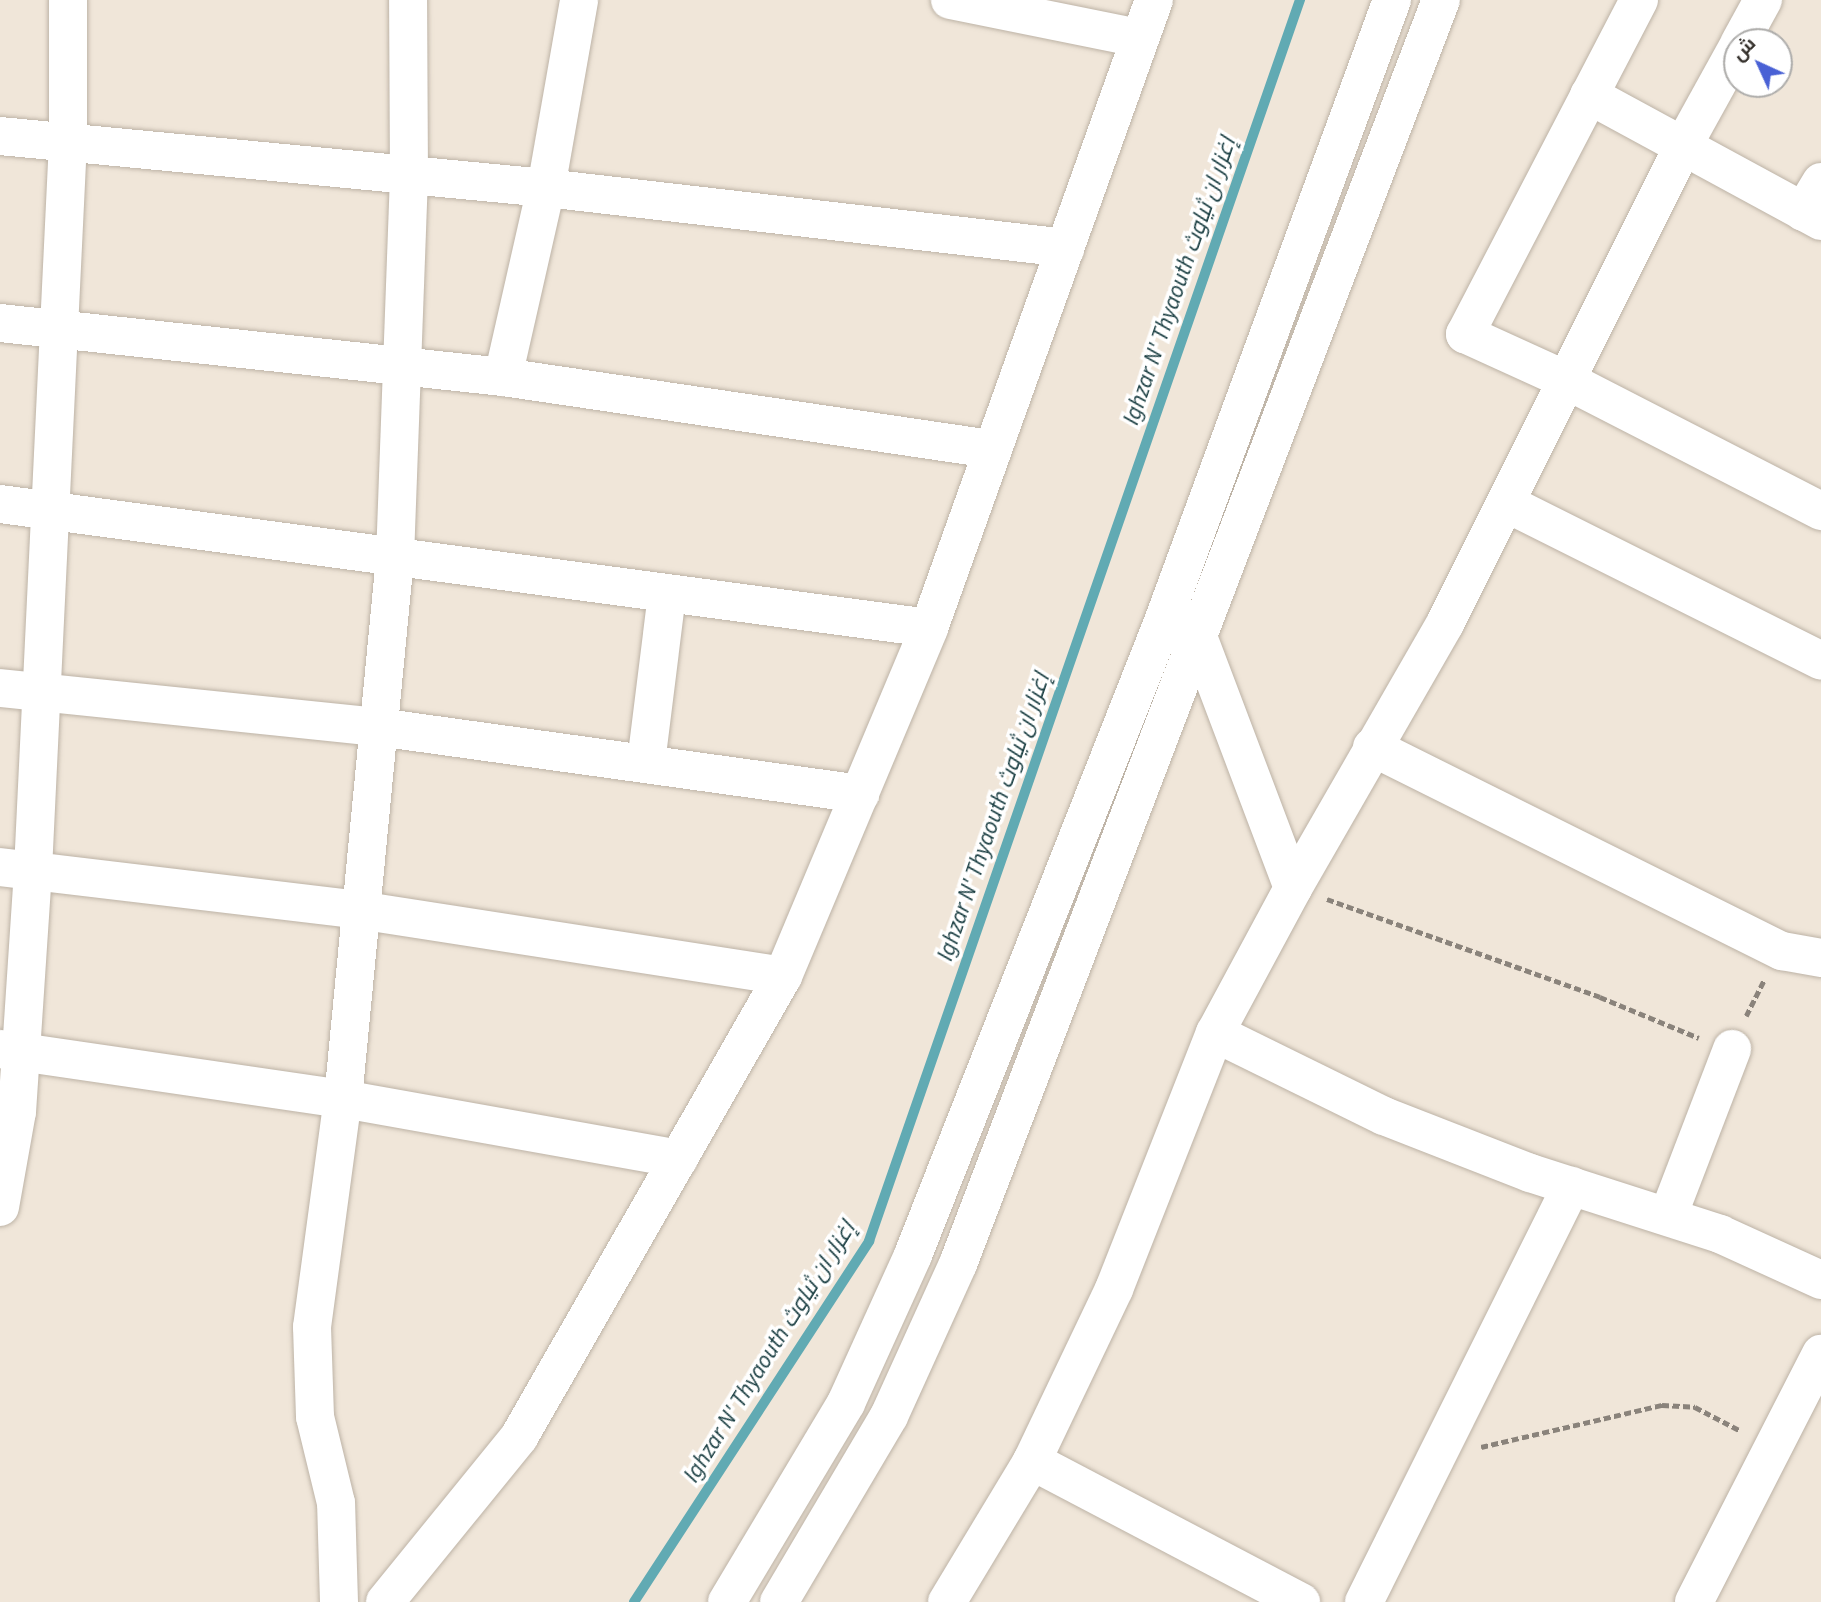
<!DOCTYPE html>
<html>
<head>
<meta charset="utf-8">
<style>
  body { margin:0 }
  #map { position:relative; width:1821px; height:1602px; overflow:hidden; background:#f0e6d9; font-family:"Source Sans 3",Cairo,sans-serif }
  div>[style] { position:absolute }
  .stream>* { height:10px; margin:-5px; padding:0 5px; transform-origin:5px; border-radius:5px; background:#61aab3 }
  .path>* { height:4.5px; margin-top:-2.25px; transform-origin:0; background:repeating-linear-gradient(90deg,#8a837b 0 7px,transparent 0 10.5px) }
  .roads { filter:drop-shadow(0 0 2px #bdb3a6) drop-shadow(0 0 2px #bdb3a6) }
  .minor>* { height:38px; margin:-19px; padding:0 19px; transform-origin:19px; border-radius:19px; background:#fff }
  span { translate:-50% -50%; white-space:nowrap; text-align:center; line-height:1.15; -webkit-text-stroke:7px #fff; paint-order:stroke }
  .water-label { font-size:23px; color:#1a3e42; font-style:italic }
  .north { position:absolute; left:1723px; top:28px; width:70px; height:70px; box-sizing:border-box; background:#fff; border:2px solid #aeadab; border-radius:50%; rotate:315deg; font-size:19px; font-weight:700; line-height:28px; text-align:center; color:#35312c }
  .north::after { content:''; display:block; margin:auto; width:24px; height:32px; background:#4961d5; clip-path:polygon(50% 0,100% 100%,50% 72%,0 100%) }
</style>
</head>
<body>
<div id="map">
  <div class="stream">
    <div style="left:634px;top:1602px;width:431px;rotate:-56.9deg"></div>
    <div style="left:869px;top:1241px;width:1314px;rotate:-70.85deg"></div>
  </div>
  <div class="path">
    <div style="left:1327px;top:899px;width:290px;rotate:19.7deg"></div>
    <div style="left:1600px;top:997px;width:107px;rotate:22.5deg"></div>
    <div style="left:1746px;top:1016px;width:40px;rotate:-63.4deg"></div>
    <div style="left:1481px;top:1447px;width:186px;rotate:-13.1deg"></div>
    <div style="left:1662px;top:1405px;width:33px;rotate:3deg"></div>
    <div style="left:1695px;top:1407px;width:52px;rotate:27.6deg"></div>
  </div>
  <div class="roads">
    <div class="minor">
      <div style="left:950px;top:0;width:193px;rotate:11.4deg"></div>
      <div style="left:1639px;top:0;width:377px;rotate:117.5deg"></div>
      <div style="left:1465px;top:334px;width:111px;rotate:24.5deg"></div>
      <div style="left:1566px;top:380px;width:287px;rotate:27.2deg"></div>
      <div style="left:1740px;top:42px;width:48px;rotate:-61.3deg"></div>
      <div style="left:1589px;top:95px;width:264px;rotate:28.5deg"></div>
      <div style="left:0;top:136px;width:548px;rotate:5.44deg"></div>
      <div style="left:546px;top:188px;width:523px;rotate:6.58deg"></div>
      <div style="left:1803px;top:212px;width:35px;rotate:-59deg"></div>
      <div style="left:0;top:323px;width:506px;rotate:6.13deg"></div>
      <div style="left:503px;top:377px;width:495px;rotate:8.4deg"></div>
      <div style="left:503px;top:377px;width:194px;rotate:-77.2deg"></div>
      <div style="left:546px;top:188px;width:191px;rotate:-80deg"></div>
      <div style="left:1506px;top:503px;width:352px;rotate:26.6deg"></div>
      <div style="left:0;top:504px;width:937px;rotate:7.6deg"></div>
      <div style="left:0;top:688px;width:380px;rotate:5.9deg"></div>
      <div style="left:378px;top:727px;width:487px;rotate:7.9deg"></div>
      <div style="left:1372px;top:747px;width:458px;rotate:26.5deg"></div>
      <div style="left:1782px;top:951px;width:40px;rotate:10deg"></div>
      <div style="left:646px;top:763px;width:170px;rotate:-82.9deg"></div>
      <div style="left:0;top:867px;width:361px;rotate:6.8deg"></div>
      <div style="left:358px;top:910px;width:430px;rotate:8.8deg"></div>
      <div style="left:1293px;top:888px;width:305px;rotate:-60.1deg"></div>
      <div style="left:1445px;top:624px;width:536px;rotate:-63.53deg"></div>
      <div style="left:1684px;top:144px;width:110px;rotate:-61.1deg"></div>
      <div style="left:1215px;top:1033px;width:188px;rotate:26.2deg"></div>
      <div style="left:1384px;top:1116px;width:157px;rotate:21.3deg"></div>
      <div style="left:1530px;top:1173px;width:200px;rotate:17.8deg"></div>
      <div style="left:1720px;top:1234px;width:111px;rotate:24.5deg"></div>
      <div style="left:0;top:1049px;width:347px;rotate:8.3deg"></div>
      <div style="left:343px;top:1099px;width:341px;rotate:10.1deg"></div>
      <div style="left:0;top:1207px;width:97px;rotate:-79.9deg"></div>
      <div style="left:17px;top:1112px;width:243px;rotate:-86.2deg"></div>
      <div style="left:33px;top:870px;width:729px;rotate:-87.25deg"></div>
      <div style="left:68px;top:142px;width:142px;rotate:-90deg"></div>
      <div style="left:1668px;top:1216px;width:179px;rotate:-69deg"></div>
      <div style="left:1032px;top:1461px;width:304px;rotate:27.7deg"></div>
      <div style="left:339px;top:1602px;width:99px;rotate:-91.7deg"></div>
      <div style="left:336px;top:1503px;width:89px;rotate:-103.7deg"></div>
      <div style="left:315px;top:1417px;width:90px;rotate:-91.9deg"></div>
      <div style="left:312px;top:1327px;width:230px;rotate:-82.3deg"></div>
      <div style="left:343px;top:1099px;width:543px;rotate:-84.51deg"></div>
      <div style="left:395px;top:558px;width:381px;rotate:-87.9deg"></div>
      <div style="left:409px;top:177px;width:177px;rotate:-90.3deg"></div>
      <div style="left:385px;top:1602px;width:213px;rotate:-50.9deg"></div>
      <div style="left:519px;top:1437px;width:531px;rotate:-60.2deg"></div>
      <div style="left:783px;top:976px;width:377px;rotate:-67.2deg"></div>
      <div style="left:929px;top:628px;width:667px;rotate:-70.29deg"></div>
      <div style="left:727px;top:1602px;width:232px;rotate:-59.1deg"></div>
      <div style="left:846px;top:1403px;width:162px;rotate:-65.6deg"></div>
      <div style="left:913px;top:1255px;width:684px;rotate:-68.46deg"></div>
      <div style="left:1164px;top:619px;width:660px;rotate:-69.78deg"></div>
      <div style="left:779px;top:1602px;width:216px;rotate:-59.4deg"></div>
      <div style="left:889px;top:1416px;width:167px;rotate:-65.6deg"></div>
      <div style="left:958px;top:1264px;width:1353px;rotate:-69.09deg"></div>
      <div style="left:947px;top:1602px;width:165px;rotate:-58.9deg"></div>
      <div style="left:1032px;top:1461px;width:191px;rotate:-64.5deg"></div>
      <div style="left:1114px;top:1289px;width:275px;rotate:-68.5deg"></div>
      <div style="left:1215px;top:1033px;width:165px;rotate:-61.7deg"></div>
      <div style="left:1293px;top:888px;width:272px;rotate:-110.7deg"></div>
      <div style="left:1364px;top:1602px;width:465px;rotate:-63.5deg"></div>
      <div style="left:1694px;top:1602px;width:279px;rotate:-62.9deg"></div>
    </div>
  </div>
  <div class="water-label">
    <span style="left:1180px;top:281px;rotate:-71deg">Ighzar N' Thyaouth إغزار ان ثياوث</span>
    <span style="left:994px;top:817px;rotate:-71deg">Ighzar N' Thyaouth إغزار ان ثياوث</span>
    <span style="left:770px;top:1352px;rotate:-58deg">Ighzar N' Thyaouth إغزار ان ثياوث</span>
  </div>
  <div class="north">ش</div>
</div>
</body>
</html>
